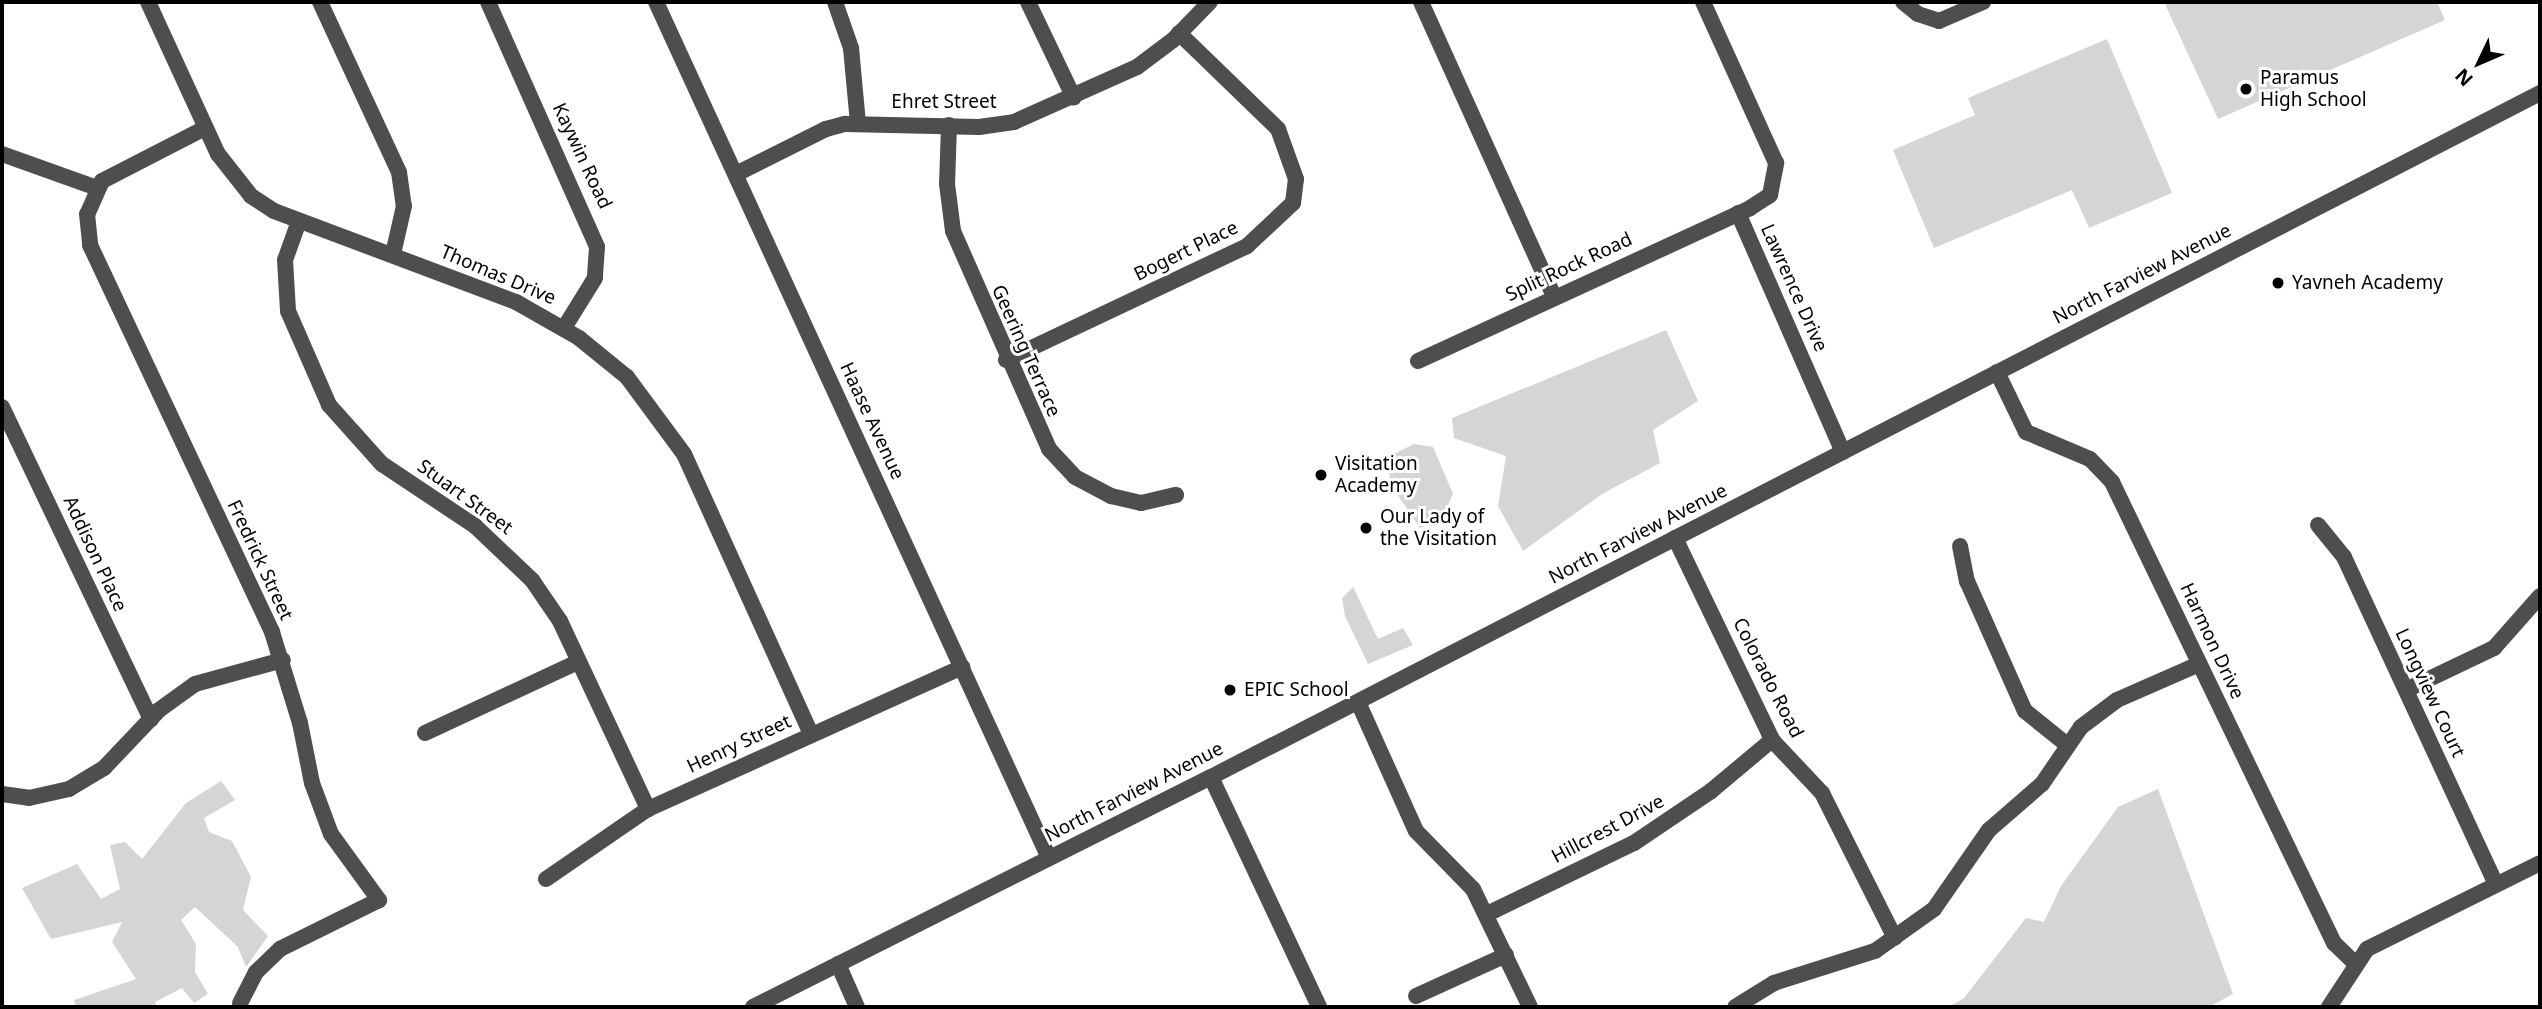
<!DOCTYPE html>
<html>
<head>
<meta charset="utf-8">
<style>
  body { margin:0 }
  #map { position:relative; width:2542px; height:1009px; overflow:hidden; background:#fff; font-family:"Noto Sans",sans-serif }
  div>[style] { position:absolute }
  .green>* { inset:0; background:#d5d5d5 }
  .minor>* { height:16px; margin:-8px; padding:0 8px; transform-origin:8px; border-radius:8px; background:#4e4e4e }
  .dots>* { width:19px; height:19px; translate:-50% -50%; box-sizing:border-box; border:4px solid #fff; border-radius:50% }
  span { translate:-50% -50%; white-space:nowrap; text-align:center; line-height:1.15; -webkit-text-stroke:6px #fff; paint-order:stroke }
  .poi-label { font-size:19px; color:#000 }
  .left { translate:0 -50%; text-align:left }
  .street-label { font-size:19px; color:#000 }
  .frame { position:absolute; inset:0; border:4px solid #000; pointer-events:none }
  .north { position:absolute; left:2444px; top:28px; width:70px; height:70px; -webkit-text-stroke:5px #fff; paint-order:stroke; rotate:226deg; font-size:19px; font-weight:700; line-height:28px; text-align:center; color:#000 }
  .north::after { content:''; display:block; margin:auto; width:24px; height:32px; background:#000; clip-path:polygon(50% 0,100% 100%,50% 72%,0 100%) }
</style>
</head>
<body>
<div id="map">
  <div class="green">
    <div style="clip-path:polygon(2164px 2px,2437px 2px,2445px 20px,2218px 119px)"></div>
    <div style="clip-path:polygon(2107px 39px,2172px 193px,2089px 228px,2072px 190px,1934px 248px,1893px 150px,1975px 115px,1968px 98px)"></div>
    <div style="clip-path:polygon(1666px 330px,1698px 401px,1653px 430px,1660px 463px,1602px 494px,1523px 551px,1498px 506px,1506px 456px,1454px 438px,1452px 418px)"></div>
    <div style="clip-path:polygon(1414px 444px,1433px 447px,1453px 494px,1441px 520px,1420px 528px,1391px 485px,1388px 466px,1392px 455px)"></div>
    <div style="clip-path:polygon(1353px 587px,1378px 639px,1403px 628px,1413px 645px,1368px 664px,1345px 616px,1342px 598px)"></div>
    <div style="clip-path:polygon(221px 781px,235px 800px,204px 818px,209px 832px,232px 841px,251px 877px,243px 910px,268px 936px,246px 967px,238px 947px,195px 907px,181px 920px,196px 944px,195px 972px,208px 994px,194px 1003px,182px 988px,155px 1002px,157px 1007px,76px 1007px,74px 1000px,136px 979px,112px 942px,122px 922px,51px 939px,22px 888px,77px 864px,101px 899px,120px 889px,110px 845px,125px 842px,142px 859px,186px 803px)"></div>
    <div style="clip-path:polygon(2158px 789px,2233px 994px,2209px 1007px,1948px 1007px,1964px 998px,2026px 918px,2044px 922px,2061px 886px,2118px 807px)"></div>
  </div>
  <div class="minor">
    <div style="left:148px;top:2px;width:167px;rotate:65.3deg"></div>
    <div style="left:218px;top:154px;width:53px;rotate:51.8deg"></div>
    <div style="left:251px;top:196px;width:27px;rotate:33deg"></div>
    <div style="left:274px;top:211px;width:259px;rotate:20.6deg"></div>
    <div style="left:516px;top:302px;width:73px;rotate:29.7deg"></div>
    <div style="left:579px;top:338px;width:62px;rotate:39.1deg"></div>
    <div style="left:627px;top:377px;width:96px;rotate:53.5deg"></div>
    <div style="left:684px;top:454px;width:307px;rotate:65.6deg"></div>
    <div style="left:320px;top:2px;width:187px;rotate:65.1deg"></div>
    <div style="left:399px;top:172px;width:34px;rotate:82deg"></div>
    <div style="left:404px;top:206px;width:49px;rotate:102.9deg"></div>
    <div style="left:488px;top:2px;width:268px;rotate:66deg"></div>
    <div style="left:597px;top:247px;width:31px;rotate:94deg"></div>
    <div style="left:595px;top:278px;width:59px;rotate:121.8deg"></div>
    <div style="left:656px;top:2px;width:942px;rotate:65.34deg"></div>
    <div style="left:835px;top:2px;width:49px;rotate:70.8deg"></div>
    <div style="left:851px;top:48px;width:75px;rotate:84.7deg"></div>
    <div style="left:1028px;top:2px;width:106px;rotate:64.4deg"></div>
    <div style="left:1421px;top:2px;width:324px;rotate:65.7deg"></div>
    <div style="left:1903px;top:2px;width:19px;rotate:39deg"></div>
    <div style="left:1918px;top:14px;width:22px;rotate:18deg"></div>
    <div style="left:1939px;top:21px;width:48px;rotate:-23.4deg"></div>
    <div style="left:949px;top:125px;width:59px;rotate:91.9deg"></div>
    <div style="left:947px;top:184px;width:47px;rotate:82.7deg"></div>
    <div style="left:953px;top:231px;width:238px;rotate:66.2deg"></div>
    <div style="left:1049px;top:449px;width:38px;rotate:47deg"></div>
    <div style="left:1075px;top:477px;width:41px;rotate:27.8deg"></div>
    <div style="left:1111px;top:496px;width:31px;rotate:13deg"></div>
    <div style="left:1141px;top:503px;width:36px;rotate:-13deg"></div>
    <div style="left:205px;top:128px;width:116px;rotate:152.8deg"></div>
    <div style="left:102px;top:181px;width:36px;rotate:114deg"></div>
    <div style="left:87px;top:214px;width:31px;rotate:84deg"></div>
    <div style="left:90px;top:245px;width:428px;rotate:64.8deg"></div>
    <div style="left:272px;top:632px;width:95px;rotate:72.9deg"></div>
    <div style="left:300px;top:723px;width:61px;rotate:78.7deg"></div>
    <div style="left:312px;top:783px;width:54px;rotate:69.6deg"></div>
    <div style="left:331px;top:834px;width:82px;rotate:54deg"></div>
    <div style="left:379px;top:900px;width:110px;rotate:153.7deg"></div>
    <div style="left:280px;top:949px;width:33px;rotate:136deg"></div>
    <div style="left:256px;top:972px;width:35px;rotate:117deg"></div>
    <div style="left:2px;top:154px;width:101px;rotate:19.7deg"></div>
    <div style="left:736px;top:174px;width:101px;rotate:-26.6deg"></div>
    <div style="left:826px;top:129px;width:20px;rotate:-15deg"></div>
    <div style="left:845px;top:124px;width:134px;rotate:1.3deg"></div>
    <div style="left:979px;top:127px;width:35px;rotate:-8deg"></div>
    <div style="left:1014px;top:122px;width:135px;rotate:-24.1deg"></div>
    <div style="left:1137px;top:67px;width:45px;rotate:-36.9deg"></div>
    <div style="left:1173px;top:40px;width:53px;rotate:-45.8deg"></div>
    <div style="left:1738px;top:213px;width:261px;rotate:66.3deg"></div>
    <div style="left:299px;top:221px;width:41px;rotate:109.7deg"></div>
    <div style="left:285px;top:260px;width:51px;rotate:86.6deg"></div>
    <div style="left:288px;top:311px;width:103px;rotate:66.4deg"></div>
    <div style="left:329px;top:405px;width:79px;rotate:48.1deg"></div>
    <div style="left:382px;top:464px;width:112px;rotate:33.7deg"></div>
    <div style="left:475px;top:526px;width:79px;rotate:43.5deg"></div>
    <div style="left:532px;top:580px;width:50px;rotate:55.7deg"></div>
    <div style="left:560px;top:621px;width:208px;rotate:64.9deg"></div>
    <div style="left:1006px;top:360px;width:267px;rotate:-25.3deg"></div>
    <div style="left:1247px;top:246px;width:63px;rotate:-43.1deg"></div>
    <div style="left:1293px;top:203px;width:24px;rotate:-83deg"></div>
    <div style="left:1296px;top:179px;width:53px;rotate:-109.8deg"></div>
    <div style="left:1278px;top:129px;width:138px;rotate:-135.9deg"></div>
    <div style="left:1418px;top:361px;width:366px;rotate:-24.7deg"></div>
    <div style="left:1750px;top:208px;width:24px;rotate:-33deg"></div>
    <div style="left:1770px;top:195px;width:33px;rotate:-79deg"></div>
    <div style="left:1776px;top:163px;width:177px;rotate:-114.4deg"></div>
    <div style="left:1997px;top:372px;width:67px;rotate:64.2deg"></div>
    <div style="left:2026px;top:432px;width:69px;rotate:22.9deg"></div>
    <div style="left:2090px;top:459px;width:32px;rotate:46deg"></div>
    <div style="left:2112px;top:482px;width:512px;rotate:64.29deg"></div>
    <div style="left:2334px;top:943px;width:29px;rotate:44deg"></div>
    <div style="left:2px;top:407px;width:346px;rotate:64.5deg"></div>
    <div style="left:2318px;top:525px;width:41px;rotate:50.9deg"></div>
    <div style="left:2344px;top:557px;width:361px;rotate:65.1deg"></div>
    <div style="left:1675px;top:538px;width:224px;rotate:64.3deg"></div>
    <div style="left:1772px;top:740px;width:73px;rotate:46.7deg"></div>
    <div style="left:1822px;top:793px;width:162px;rotate:63.3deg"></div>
    <div style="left:1960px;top:546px;width:36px;rotate:79deg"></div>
    <div style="left:1967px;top:581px;width:142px;rotate:66deg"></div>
    <div style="left:2025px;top:711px;width:53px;rotate:38.8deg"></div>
    <div style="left:2406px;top:690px;width:98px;rotate:-25.5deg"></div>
    <div style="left:2494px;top:648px;width:69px;rotate:-48.5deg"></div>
    <div style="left:1358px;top:702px;width:141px;rotate:65.8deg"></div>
    <div style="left:1416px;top:831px;width:81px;rotate:45.5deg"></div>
    <div style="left:1473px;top:889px;width:131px;rotate:64.2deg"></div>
    <div style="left:425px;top:733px;width:169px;rotate:-24.9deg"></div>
    <div style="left:1211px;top:777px;width:254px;rotate:64.8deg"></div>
    <div style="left:2px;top:794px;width:27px;rotate:8deg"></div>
    <div style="left:29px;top:798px;width:41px;rotate:-12.7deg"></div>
    <div style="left:69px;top:789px;width:41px;rotate:-31deg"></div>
    <div style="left:104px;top:768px;width:80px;rotate:-46.5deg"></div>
    <div style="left:159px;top:710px;width:44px;rotate:-35.8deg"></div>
    <div style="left:195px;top:684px;width:91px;rotate:-15.3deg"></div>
    <div style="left:546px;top:879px;width:124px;rotate:-34.5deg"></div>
    <div style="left:648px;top:809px;width:345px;rotate:-24.3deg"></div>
    <div style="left:1487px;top:914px;width:163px;rotate:-25.8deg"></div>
    <div style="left:1634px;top:843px;width:93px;rotate:-34deg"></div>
    <div style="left:1711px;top:791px;width:80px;rotate:-39.9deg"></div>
    <div style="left:838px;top:964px;width:47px;rotate:66.2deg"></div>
    <div style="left:1416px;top:996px;width:99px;rotate:-24.5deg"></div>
    <div style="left:753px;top:1007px;width:513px;rotate:-26.67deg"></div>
    <div style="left:1211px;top:777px;width:1495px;rotate:-27.23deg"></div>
    <div style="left:1735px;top:1007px;width:46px;rotate:-31.6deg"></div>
    <div style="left:1774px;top:983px;width:106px;rotate:-17.6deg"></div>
    <div style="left:1875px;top:951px;width:72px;rotate:-35.4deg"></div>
    <div style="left:1934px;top:909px;width:96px;rotate:-55.2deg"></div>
    <div style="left:1989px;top:830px;width:70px;rotate:-41deg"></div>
    <div style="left:2042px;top:784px;width:69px;rotate:-55.6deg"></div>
    <div style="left:2081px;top:727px;width:45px;rotate:-36.9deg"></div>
    <div style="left:2117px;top:700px;width:90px;rotate:-23.7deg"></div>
    <div style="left:2329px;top:1007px;width:69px;rotate:-56.8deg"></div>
    <div style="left:2367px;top:949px;width:193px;rotate:-26.4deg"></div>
  </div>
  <div class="dots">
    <div style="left:2246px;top:89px;background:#000"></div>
    <div style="left:2278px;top:283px;background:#000"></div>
    <div style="left:1321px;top:475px;background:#000"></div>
    <div style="left:1366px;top:528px;background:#000"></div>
    <div style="left:1230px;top:690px;background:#000"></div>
  </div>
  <div class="poi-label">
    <span class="left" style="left:2260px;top:89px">Paramus<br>High School</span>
    <span class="left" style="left:2292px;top:283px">Yavneh Academy</span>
    <span class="left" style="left:1335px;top:475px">Visitation<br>Academy</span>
    <span class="left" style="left:1380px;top:528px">Our Lady of<br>the Visitation</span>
    <span class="left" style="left:1244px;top:690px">EPIC School</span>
  </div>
  <div class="street-label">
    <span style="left:944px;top:102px">Ehret Street</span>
    <span style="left:582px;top:156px;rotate:65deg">Kaywin Road</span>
    <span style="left:1186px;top:251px;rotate:-26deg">Bogert Place</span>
    <span style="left:1569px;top:267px;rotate:-25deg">Split Rock Road</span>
    <span style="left:2142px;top:274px;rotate:-27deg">North Farview Avenue</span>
    <span style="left:498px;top:275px;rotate:23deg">Thomas Drive</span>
    <span style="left:1794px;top:288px;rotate:66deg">Lawrence Drive</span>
    <span style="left:1026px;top:351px;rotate:66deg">Geering Terrace</span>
    <span style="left:872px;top:421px;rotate:65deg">Haase Avenue</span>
    <span style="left:465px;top:497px;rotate:36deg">Stuart Street</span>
    <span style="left:1638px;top:534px;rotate:-27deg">North Farview Avenue</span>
    <span style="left:95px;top:554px;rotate:65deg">Addison Place</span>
    <span style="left:260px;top:560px;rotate:65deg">Fredrick Street</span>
    <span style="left:2212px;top:641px;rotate:65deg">Harmon Drive</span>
    <span style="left:1768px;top:678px;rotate:63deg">Colorado Road</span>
    <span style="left:2430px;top:693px;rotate:65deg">Longview Court</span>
    <span style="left:739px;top:744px;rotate:-25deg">Henry Street</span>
    <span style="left:1134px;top:792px;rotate:-27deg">North Farview Avenue</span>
    <span style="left:1608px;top:829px;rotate:-28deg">Hillcrest Drive</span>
  </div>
  <div class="frame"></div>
  <div class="north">N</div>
</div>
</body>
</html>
